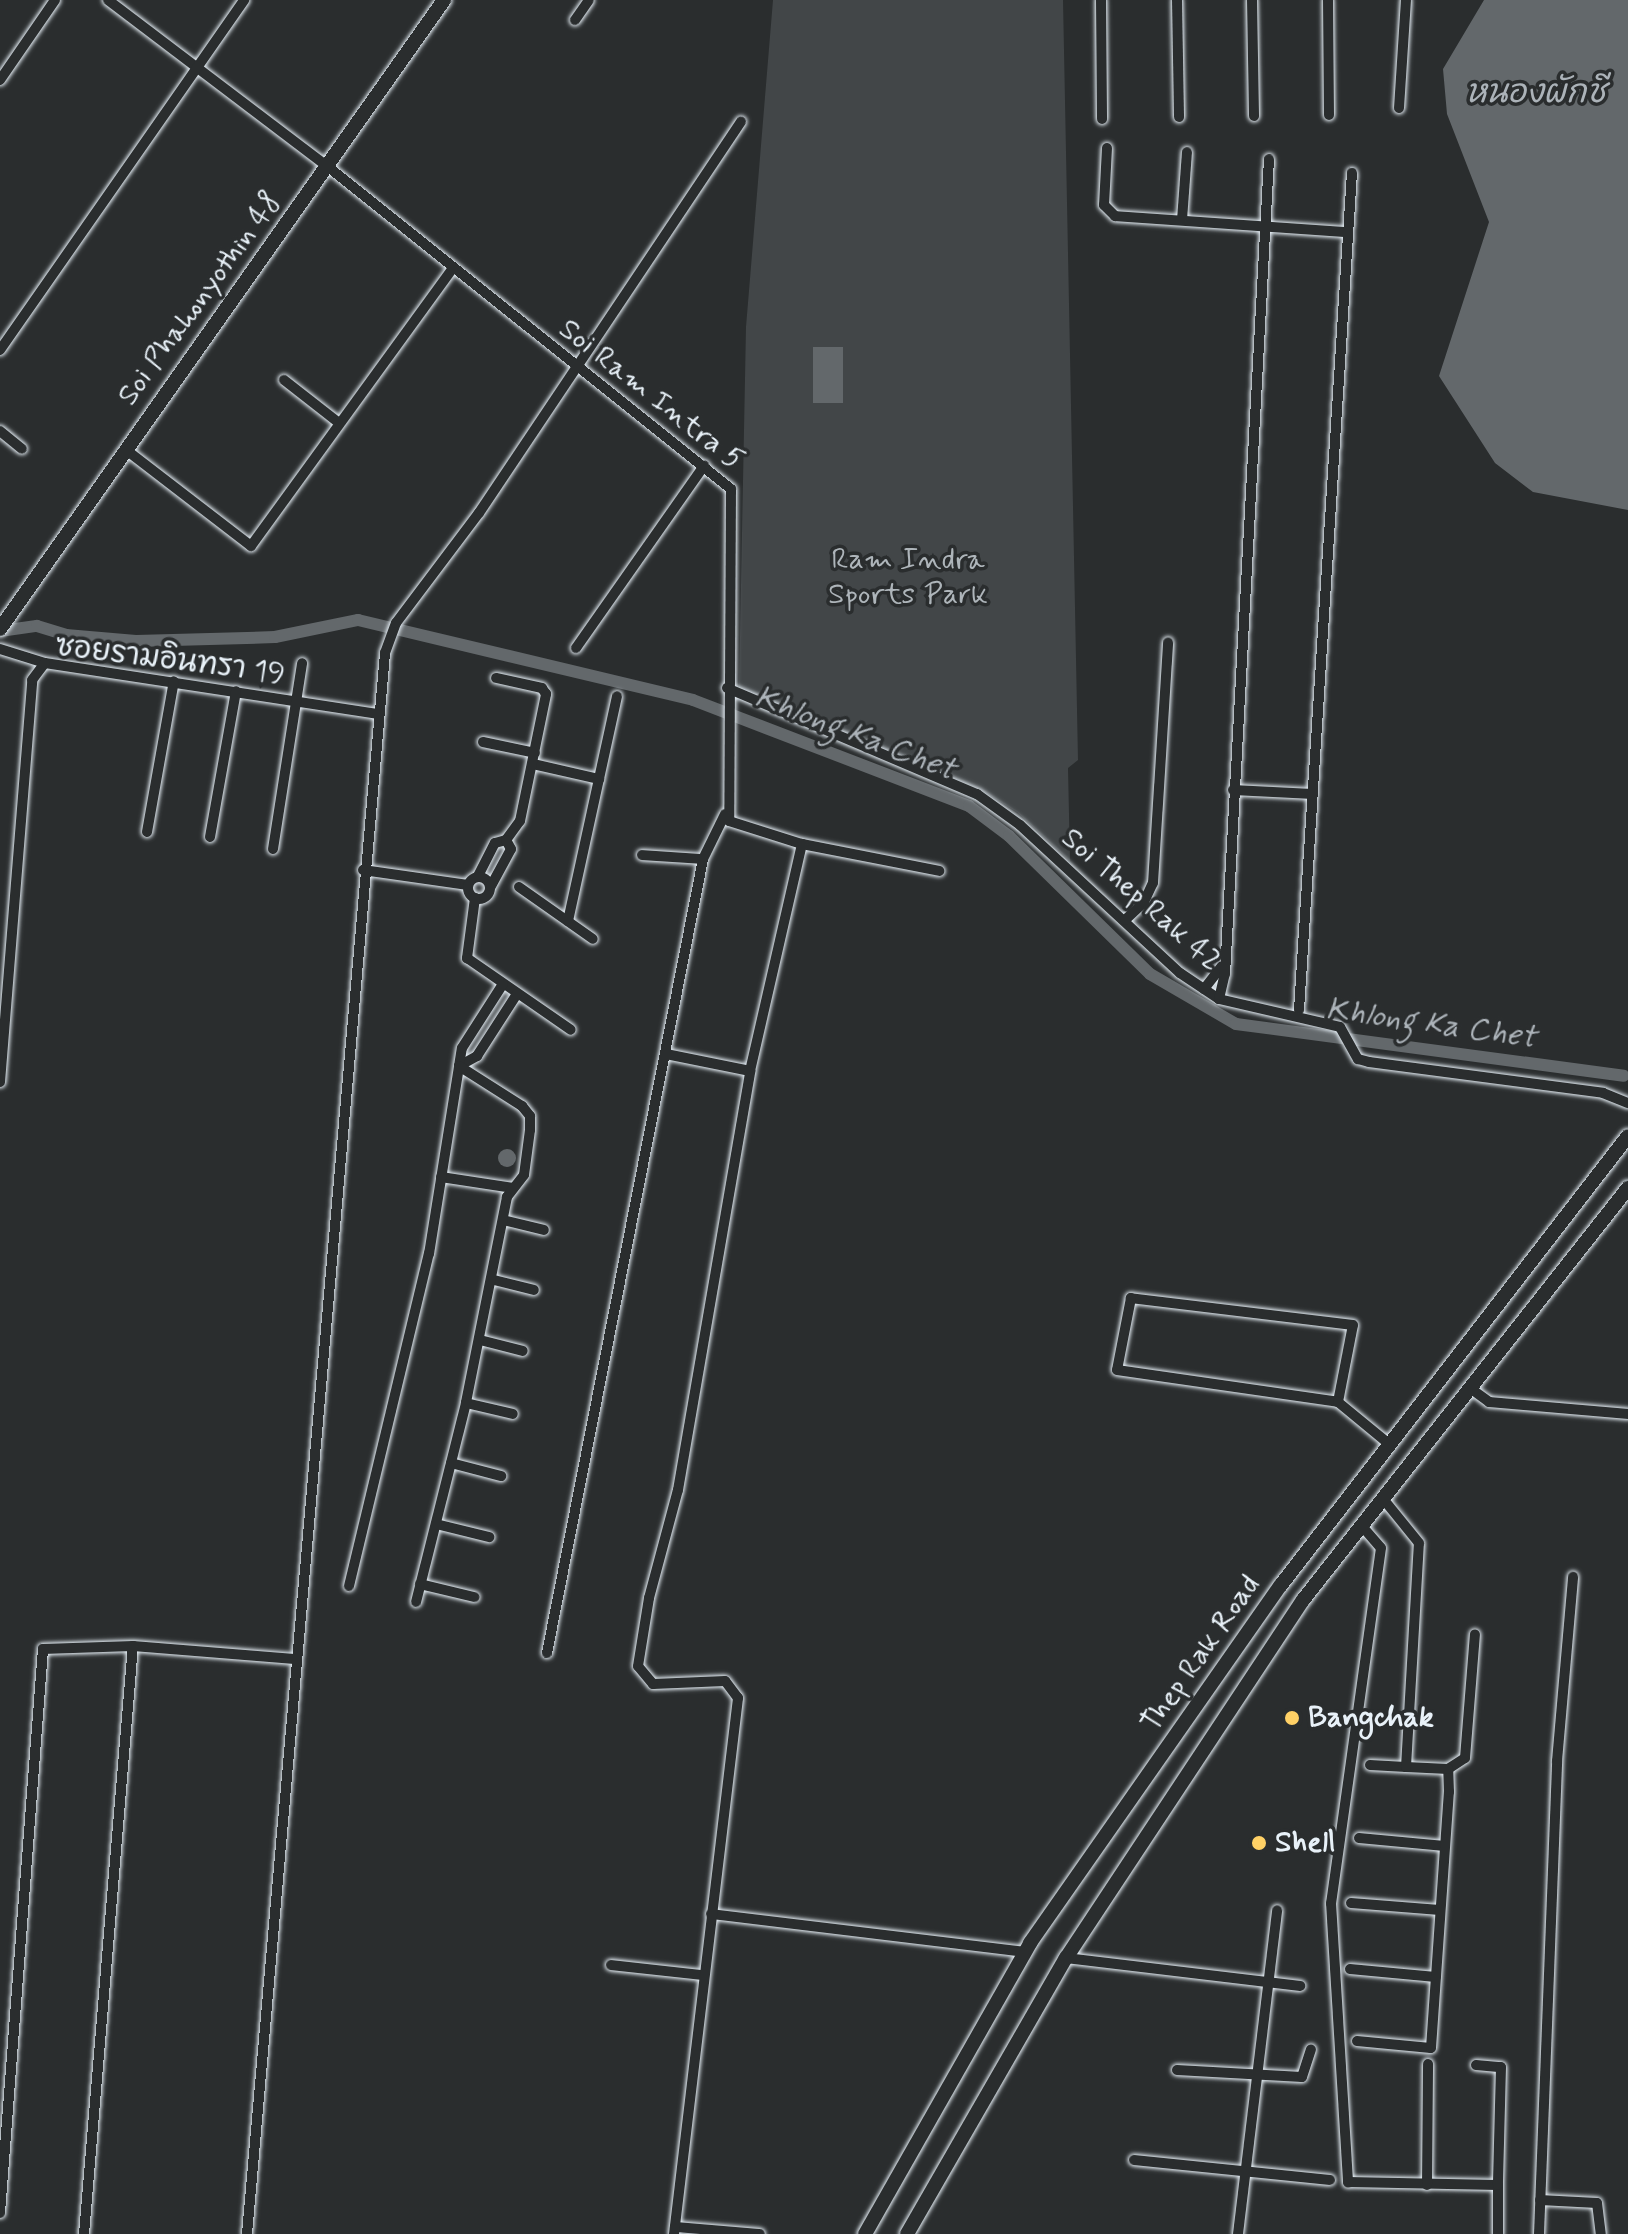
<!DOCTYPE html>
<html>
<head>
<meta charset="utf-8">
<style>
  body { margin:0 }
  #map { position:relative; width:1628px; height:2234px; overflow:hidden; background:#2a2d2e; font-family:Mynerve,"Playpen Sans Thai",sans-serif }
  div>[style] { position:absolute }
  .green>* { inset:0; background:#424648 }
  .water>* { inset:0; background:#63686b; transform-origin:0 0 }
  .round { border-radius:50% }
  .canal>* { height:12px; margin:-6px; padding:0 6px; transform-origin:6px; border-radius:6px; background:#63686b }
  .roads { filter:drop-shadow(0 0 2px #e8f1f8) drop-shadow(0 0 2px #e8f1f8) }
  .minor>* { height:10px; margin:-5px; padding:0 5px; transform-origin:5px; border-radius:5px; background:#2a2d2e }
  .minor>.ring { margin:-5px; padding:0; box-sizing:content-box; background:none; border:10px solid #2a2d2e; border-radius:50% }
  .tertiary>* { height:14px; margin:-7px; padding:0 7px; transform-origin:7px; border-radius:7px; background:#2a2d2e }
  .secondary>* { height:14px; margin:-7px; padding:0 7px; transform-origin:7px; border-radius:7px; background:#2a2d2e }
  .dots>* { width:22px; height:22px; translate:-50% -50%; box-sizing:border-box; border:4px solid #2a2d2e; border-radius:50% }
  span { translate:-50% -50%; white-space:nowrap; text-align:center; line-height:1.15; -webkit-text-stroke:7px #2a2d2e; paint-order:stroke }
  .street-label { font-size:30px; color:#e8f1f8 }
  .park-label { font-size:30px; color:#aeb5ba }
  .poi-label { font-size:30px; color:#e8f1f8; font-weight:700 }
  .left { translate:0 -50%; text-align:left }
  .water-label { font-size:32px; color:#acb3b9; font-style:italic }
</style>
</head>
<body>
<div id="map">
  <div class="green">
    <div style="clip-path:polygon(773px 0,1063px 0,1078px 760px,1068px 768px,1070px 861px,1017px 812px,980px 789px,739px 689px,746px 327px)"></div>
  </div>
  <div class="water">
    <div style="clip-path:polygon(1484px 0,1628px 0,1628px 510px,1533px 492px,1495px 463px,1439px 376px,1489px 222px,1447px 114px,1443px 69px)"></div>
    <div style="left:813px;top:347px;width:30px;height:56px"></div>
    <div class="round" style="left:498px;top:1149px;width:18px;height:18px"></div>
  </div>
  <div class="canal">
    <div style="left:0;top:631px;width:37px;rotate:-8deg"></div>
    <div style="left:37px;top:626px;width:30px;rotate:17deg"></div>
    <div style="left:66px;top:635px;width:70px;rotate:4.9deg"></div>
    <div style="left:136px;top:641px;width:139px;rotate:-1.6deg"></div>
    <div style="left:275px;top:637px;width:85px;rotate:-11.6deg"></div>
    <div style="left:358px;top:620px;width:344px;rotate:13.4deg"></div>
    <div style="left:693px;top:700px;width:296px;rotate:21deg"></div>
    <div style="left:969px;top:806px;width:50px;rotate:36.9deg"></div>
    <div style="left:1009px;top:836px;width:197px;rotate:44.4deg"></div>
    <div style="left:1150px;top:974px;width:99px;rotate:30.2deg"></div>
    <div style="left:1236px;top:1024px;width:391px;rotate:7.6deg"></div>
  </div>
  <div class="roads">
    <div class="minor">
      <div style="left:108px;top:0;width:275px;rotate:37.2deg"></div>
      <div style="left:327px;top:166px;width:517px;rotate:38.64deg"></div>
      <div style="left:731px;top:489px;width:332px;rotate:90.3deg"></div>
      <div style="left:729px;top:821px;width:77px;rotate:17.5deg"></div>
      <div style="left:802px;top:844px;width:140px;rotate:11.1deg"></div>
      <div style="left:1101px;top:0;width:119px;rotate:89.5deg"></div>
      <div style="left:1177px;top:0;width:117px;rotate:89deg"></div>
      <div style="left:1252px;top:0;width:116px;rotate:89deg"></div>
      <div style="left:1328px;top:0;width:115px;rotate:89.5deg"></div>
      <div style="left:575px;top:20px;width:24px;rotate:-55deg"></div>
      <div style="left:0;top:80px;width:97px;rotate:-55.5deg"></div>
      <div style="left:1399px;top:108px;width:108px;rotate:-86.3deg"></div>
      <div style="left:1107px;top:148px;width:57px;rotate:93deg"></div>
      <div style="left:1104px;top:205px;width:16px;rotate:45deg"></div>
      <div style="left:1115px;top:216px;width:232px;rotate:4deg"></div>
      <div style="left:1182px;top:220px;width:68px;rotate:-85.8deg"></div>
      <div style="left:0;top:350px;width:427px;rotate:-55.1deg"></div>
      <div style="left:284px;top:380px;width:70px;rotate:38deg"></div>
      <div style="left:0;top:431px;width:28px;rotate:39deg"></div>
      <div style="left:125px;top:449px;width:159px;rotate:37.6deg"></div>
      <div style="left:251px;top:546px;width:344px;rotate:-54deg"></div>
      <div style="left:576px;top:648px;width:223px;rotate:-54.9deg"></div>
      <div style="left:0;top:649px;width:47px;rotate:17.3deg"></div>
      <div style="left:45px;top:663px;width:336px;rotate:8.7deg"></div>
      <div style="left:727px;top:688px;width:272px;rotate:23deg"></div>
      <div style="left:977px;top:794px;width:53px;rotate:35.8deg"></div>
      <div style="left:1020px;top:825px;width:218px;rotate:42.8deg"></div>
      <div style="left:1180px;top:973px;width:47px;rotate:33.7deg"></div>
      <div style="left:1219px;top:999px;width:124px;rotate:13deg"></div>
      <div style="left:1340px;top:1027px;width:37px;rotate:61deg"></div>
      <div style="left:1358px;top:1059px;width:11px;rotate:15deg"></div>
      <div style="left:1369px;top:1062px;width:236px;rotate:7.5deg"></div>
      <div style="left:1603px;top:1093px;width:27px;rotate:22deg"></div>
      <div style="left:483px;top:742px;width:53px;rotate:11.9deg"></div>
      <div style="left:533px;top:764px;width:68px;rotate:12.8deg"></div>
      <div style="left:1233px;top:790px;width:80px;rotate:2.9deg"></div>
      <div style="left:147px;top:832px;width:153px;rotate:-79.9deg"></div>
      <div style="left:210px;top:837px;width:148px;rotate:-79.9deg"></div>
      <div style="left:273px;top:849px;width:188px;rotate:-81.1deg"></div>
      <div style="left:642px;top:855px;width:61px;rotate:3.8deg"></div>
      <div style="left:363px;top:870px;width:106px;rotate:8.1deg"></div>
      <div style="left:478px;top:876px;width:37px;rotate:-63deg"></div>
      <div style="left:495px;top:843px;width:11px;rotate:-15deg"></div>
      <div style="left:506px;top:840px;width:24px;rotate:-54deg"></div>
      <div style="left:520px;top:821px;width:130px;rotate:-78.4deg"></div>
      <div style="left:546px;top:694px;width:7px;rotate:-124deg"></div>
      <div style="left:542px;top:688px;width:47px;rotate:-167.7deg"></div>
      <div class="ring" style="left:468px;top:877px;width:12px;height:12px"></div>
      <div style="left:491px;top:886px;width:42px;rotate:-61.6deg"></div>
      <div style="left:511px;top:849px;width:10px;rotate:-119deg"></div>
      <div style="left:519px;top:887px;width:90px;rotate:35.1deg"></div>
      <div style="left:475px;top:898px;width:61px;rotate:97.6deg"></div>
      <div style="left:467px;top:958px;width:126px;rotate:34.7deg"></div>
      <div style="left:1125px;top:920px;width:26px;rotate:-43deg"></div>
      <div style="left:1144px;top:902px;width:21px;rotate:-65deg"></div>
      <div style="left:1153px;top:883px;width:241px;rotate:-86.4deg"></div>
      <div style="left:568px;top:921px;width:230px;rotate:-77.7deg"></div>
      <div style="left:1204px;top:989px;width:29px;rotate:-52deg"></div>
      <div style="left:1219px;top:999px;width:26px;rotate:-77deg"></div>
      <div style="left:1225px;top:974px;width:816px;rotate:-86.91deg"></div>
      <div style="left:1299px;top:1010px;width:839px;rotate:-86.38deg"></div>
      <div style="left:666px;top:1054px;width:86px;rotate:11.4deg"></div>
      <div style="left:459px;top:1066px;width:21px;rotate:-29deg"></div>
      <div style="left:477px;top:1056px;width:74px;rotate:-57.2deg"></div>
      <div style="left:459px;top:1066px;width:18px;rotate:-81deg"></div>
      <div style="left:462px;top:1048px;width:76px;rotate:-57.4deg"></div>
      <div style="left:0;top:1082px;width:403px;rotate:-85.4deg"></div>
      <div style="left:32px;top:680px;width:21px;rotate:-53deg"></div>
      <div style="left:441px;top:1177px;width:73px;rotate:8.7deg"></div>
      <div style="left:503px;top:1220px;width:42px;rotate:13.7deg"></div>
      <div style="left:494px;top:1280px;width:41px;rotate:14deg"></div>
      <div style="left:480px;top:1340px;width:44px;rotate:14.3deg"></div>
      <div style="left:1470px;top:1388px;width:24px;rotate:36deg"></div>
      <div style="left:1489px;top:1402px;width:140px;rotate:4.9deg"></div>
      <div style="left:1338px;top:1402px;width:78px;rotate:-79deg"></div>
      <div style="left:1353px;top:1325px;width:224px;rotate:-173.1deg"></div>
      <div style="left:1131px;top:1298px;width:73px;rotate:101deg"></div>
      <div style="left:1117px;top:1370px;width:223px;rotate:8.2deg"></div>
      <div style="left:1338px;top:1402px;width:66px;rotate:39.5deg"></div>
      <div style="left:466px;top:1403px;width:48px;rotate:13.2deg"></div>
      <div style="left:451px;top:1463px;width:52px;rotate:14.6deg"></div>
      <div style="left:436px;top:1524px;width:55px;rotate:13.8deg"></div>
      <div style="left:1361px;top:1525px;width:30px;rotate:49deg"></div>
      <div style="left:1381px;top:1548px;width:359px;rotate:98deg"></div>
      <div style="left:1331px;top:1903px;width:280px;rotate:86.5deg"></div>
      <div style="left:1348px;top:2182px;width:150px;rotate:1.1deg"></div>
      <div style="left:1498px;top:2185px;width:49px;rotate:90deg"></div>
      <div style="left:420px;top:1584px;width:56px;rotate:13.5deg"></div>
      <div style="left:349px;top:1586px;width:342px;rotate:-76.5deg"></div>
      <div style="left:429px;top:1254px;width:190px;rotate:-80.9deg"></div>
      <div style="left:459px;top:1066px;width:75px;rotate:32.4deg"></div>
      <div style="left:522px;top:1106px;width:13px;rotate:51deg"></div>
      <div style="left:530px;top:1116px;width:14px;rotate:90deg"></div>
      <div style="left:530px;top:1130px;width:45px;rotate:97.6deg"></div>
      <div style="left:524px;top:1175px;width:28px;rotate:128deg"></div>
      <div style="left:507px;top:1197px;width:210px;rotate:101.3deg"></div>
      <div style="left:466px;top:1403px;width:205px;rotate:104.1deg"></div>
      <div style="left:547px;top:1653px;width:809px;rotate:-78.88deg"></div>
      <div style="left:703px;top:859px;width:50px;rotate:-63.9deg"></div>
      <div style="left:1370px;top:1765px;width:36px;rotate:3deg"></div>
      <div style="left:1448px;top:1769px;width:20px;rotate:-33deg"></div>
      <div style="left:1465px;top:1758px;width:124px;rotate:-85.4deg"></div>
      <div style="left:1359px;top:1838px;width:86px;rotate:5.3deg"></div>
      <div style="left:1351px;top:1903px;width:89px;rotate:4.5deg"></div>
      <div style="left:711px;top:1914px;width:316px;rotate:6.9deg"></div>
      <div style="left:1066px;top:1958px;width:236px;rotate:6.8deg"></div>
      <div style="left:611px;top:1965px;width:92px;rotate:6.3deg"></div>
      <div style="left:1350px;top:1969px;width:86px;rotate:5.3deg"></div>
      <div style="left:1357px;top:2041px;width:74px;rotate:5.4deg"></div>
      <div style="left:1431px;top:2048px;width:257px;rotate:-86deg"></div>
      <div style="left:1449px;top:1792px;width:23px;rotate:-92deg"></div>
      <div style="left:1448px;top:1769px;width:42px;rotate:-177.3deg"></div>
      <div style="left:1406px;top:1767px;width:224px;rotate:-86.7deg"></div>
      <div style="left:1419px;top:1543px;width:55px;rotate:-129.1deg"></div>
      <div style="left:1476px;top:2065px;width:25px;rotate:5deg"></div>
      <div style="left:1501px;top:2067px;width:118px;rotate:91.5deg"></div>
      <div style="left:1177px;top:2070px;width:125px;rotate:3.2deg"></div>
      <div style="left:1302px;top:2077px;width:29px;rotate:-72deg"></div>
      <div style="left:1134px;top:2160px;width:197px;rotate:5.8deg"></div>
      <div style="left:1427px;top:2185px;width:121px;rotate:-89.5deg"></div>
      <div style="left:1540px;top:2200px;width:57px;rotate:3deg"></div>
      <div style="left:1597px;top:2203px;width:31px;rotate:83deg"></div>
      <div style="left:0;top:2213px;width:566px;rotate:-85.64deg"></div>
      <div style="left:43px;top:1649px;width:90px;rotate:-1.9deg"></div>
      <div style="left:133px;top:1646px;width:162px;rotate:4.6deg"></div>
      <div style="left:675px;top:2227px;width:85px;rotate:4.7deg"></div>
      <div style="left:84px;top:2234px;width:590px;rotate:-85.24deg"></div>
      <div style="left:247px;top:2234px;width:1587px;rotate:-85.01deg"></div>
      <div style="left:385px;top:653px;width:32px;rotate:-70deg"></div>
      <div style="left:396px;top:623px;width:138px;rotate:-53deg"></div>
      <div style="left:479px;top:513px;width:471px;rotate:-56.2deg"></div>
      <div style="left:674px;top:2234px;width:540px;rotate:-83.19deg"></div>
      <div style="left:738px;top:1698px;width:21px;rotate:-127deg"></div>
      <div style="left:725px;top:1681px;width:72px;rotate:177.6deg"></div>
      <div style="left:653px;top:1684px;width:23px;rotate:-130deg"></div>
      <div style="left:638px;top:1666px;width:69px;rotate:-80.8deg"></div>
      <div style="left:649px;top:1598px;width:112px;rotate:-75deg"></div>
      <div style="left:678px;top:1490px;width:425px;rotate:-80.2deg"></div>
      <div style="left:750px;top:1071px;width:233px;rotate:-77.1deg"></div>
      <div style="left:1238px;top:2234px;width:326px;rotate:-83.1deg"></div>
      <div style="left:1539px;top:2234px;width:473px;rotate:-87.8deg"></div>
      <div style="left:1557px;top:1761px;width:185px;rotate:-85deg"></div>
    </div>
    <div class="tertiary">
      <div style="left:0;top:629px;width:770px;rotate:-54.78deg"></div>
    </div>
    <div class="secondary">
      <div style="left:865px;top:2234px;width:335px;rotate:-60.4deg"></div>
      <div style="left:1030px;top:1943px;width:437px;rotate:-55deg"></div>
      <div style="left:1281px;top:1585px;width:567px;rotate:-52.3deg"></div>
      <div style="left:907px;top:2234px;width:319px;rotate:-60.1deg"></div>
      <div style="left:1066px;top:1958px;width:429px;rotate:-56.5deg"></div>
      <div style="left:1303px;top:1600px;width:525px;rotate:-51.73deg"></div>
    </div>
  </div>
  <div class="dots">
    <div style="left:1292px;top:1718px;background:#ffd166"></div>
    <div style="left:1259px;top:1843px;background:#ffd166"></div>
  </div>
  <div class="street-label">
    <span style="left:200px;top:299px;rotate:-54deg">Soi Phahonyothin 48</span>
    <span style="left:651px;top:395px;rotate:38deg">Soi Ram Intra 5</span>
    <span style="left:170px;top:661px;rotate:7deg">ซอยรามอินทรา 19</span>
    <span style="left:1141px;top:900px;rotate:41deg">Soi Thep Rak 42</span>
    <span style="left:1201px;top:1654px;rotate:-55deg">Thep Rak Road</span>
  </div>
  <div class="park-label">
    <span style="left:908px;top:577px">Ram Indra<br>Sports Park</span>
  </div>
  <div class="poi-label">
    <span class="left" style="left:1308px;top:1718px">Bangchak</span>
    <span class="left" style="left:1275px;top:1843px">Shell</span>
  </div>
  <div class="water-label">
    <span style="left:1536px;top:93px">หนองผักชี</span>
    <span style="left:855px;top:734px;rotate:21deg">Khlong Ka Chet</span>
    <span style="left:1431px;top:1024px;rotate:8deg">Khlong Ka Chet</span>
  </div>
</div>
</body>
</html>
